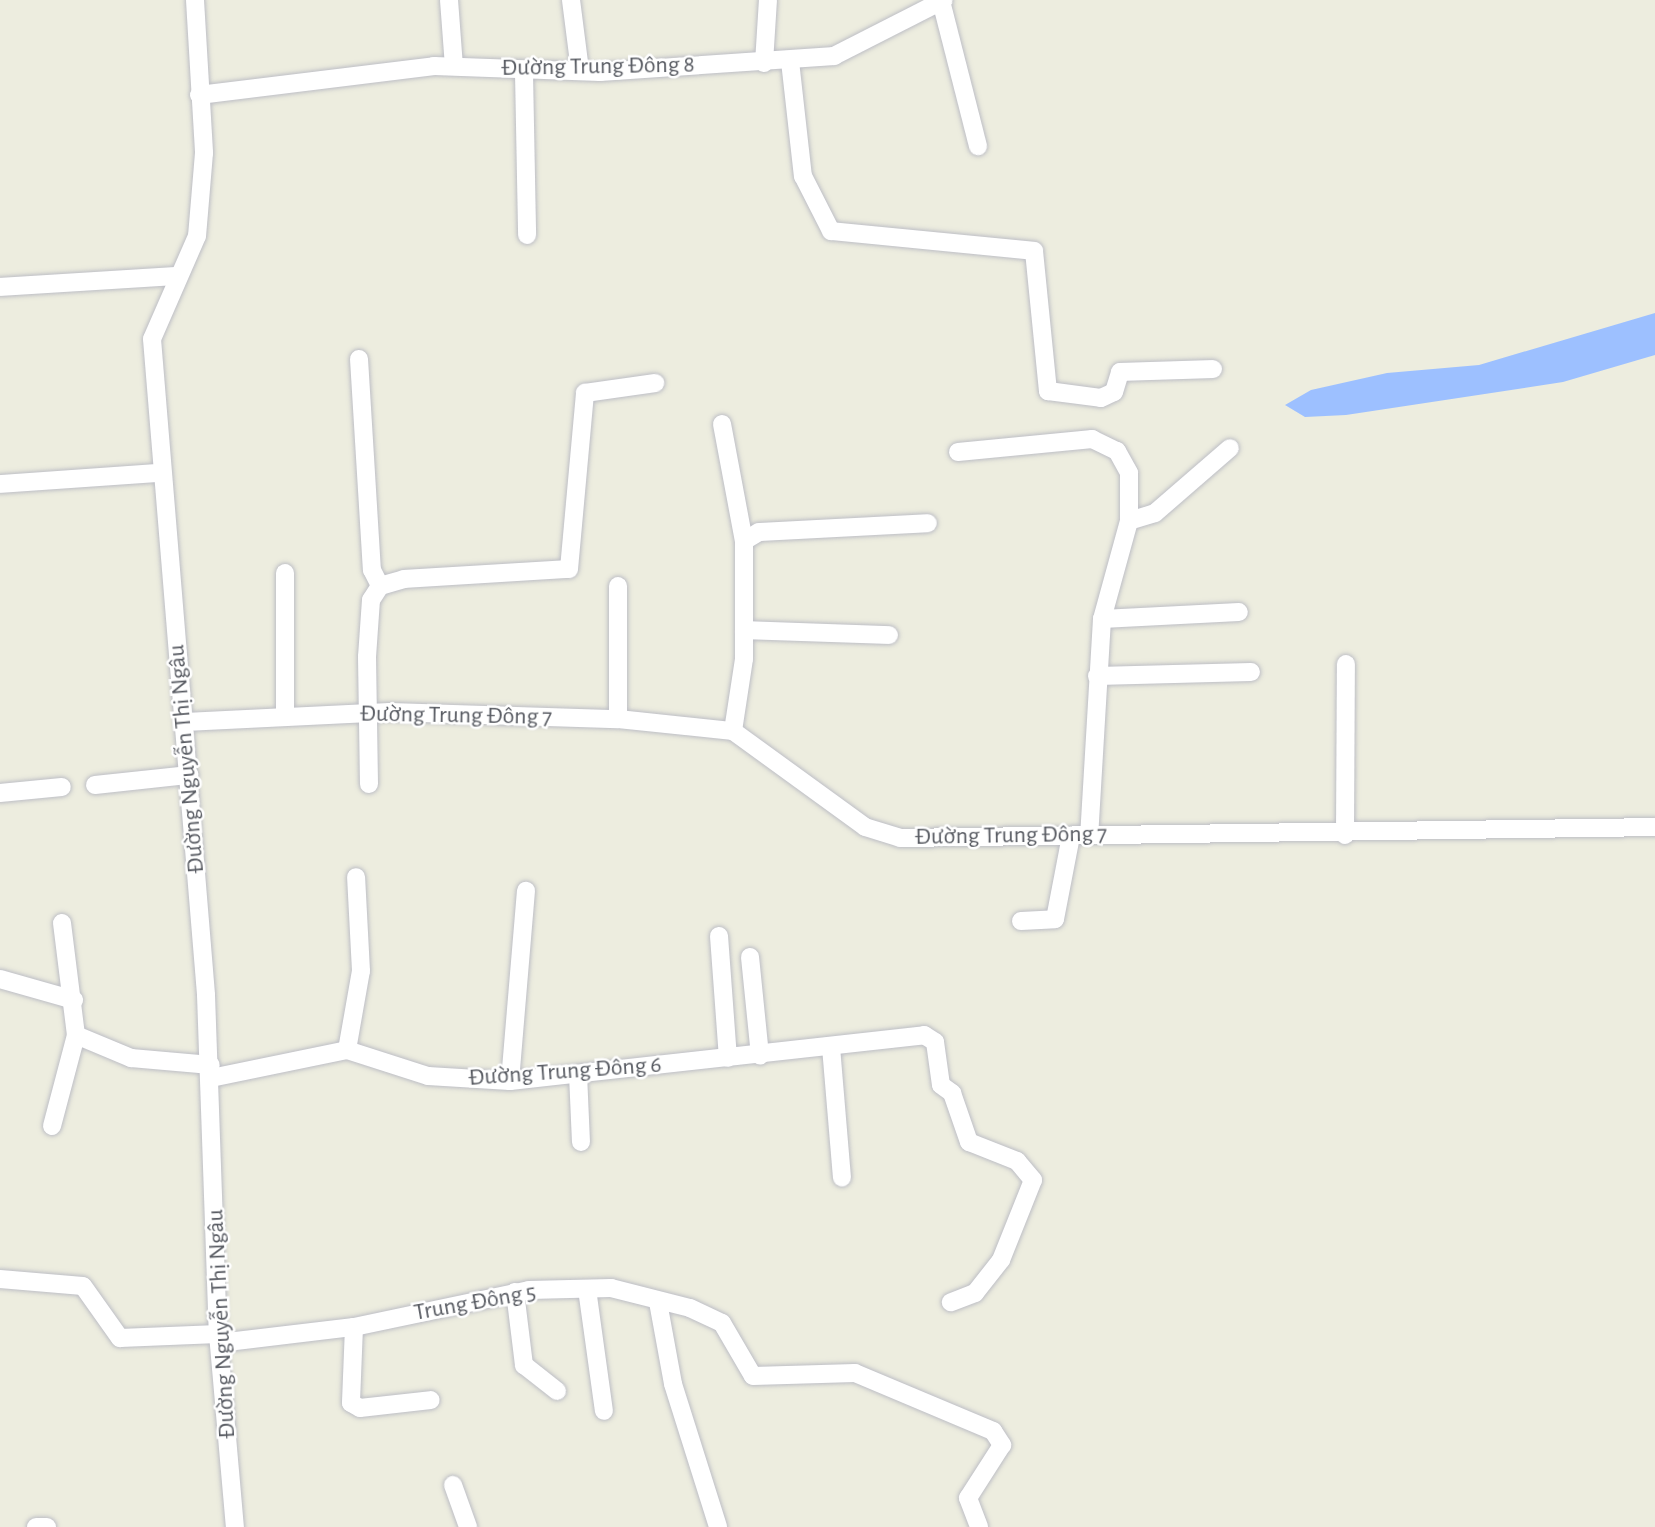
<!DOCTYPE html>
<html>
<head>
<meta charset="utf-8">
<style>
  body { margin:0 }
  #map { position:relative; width:1655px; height:1527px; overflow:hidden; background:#ededdf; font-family:"Alegreya Sans",sans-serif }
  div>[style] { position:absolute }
  .water>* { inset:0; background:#9dc0ff }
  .roads { filter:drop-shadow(0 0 2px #bdbec5) drop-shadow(0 0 2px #bdbec5) }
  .street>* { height:18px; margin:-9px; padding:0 9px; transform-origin:9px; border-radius:9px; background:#fff }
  span { translate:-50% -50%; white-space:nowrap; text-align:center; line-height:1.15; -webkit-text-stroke:5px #fff; paint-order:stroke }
  .street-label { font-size:24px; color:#585b62 }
</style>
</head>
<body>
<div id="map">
  <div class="water">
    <div style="clip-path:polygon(1655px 313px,1655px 355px,1563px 382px,1346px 415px,1305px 417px,1285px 405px,1311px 390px,1387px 373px,1479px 365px)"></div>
  </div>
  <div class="roads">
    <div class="street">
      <div style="left:195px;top:0;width:153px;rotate:86.6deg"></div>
      <div style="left:204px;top:153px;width:83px;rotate:94.8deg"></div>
      <div style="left:197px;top:236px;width:112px;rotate:113.6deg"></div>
      <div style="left:152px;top:339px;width:658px;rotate:85.29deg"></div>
      <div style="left:206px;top:995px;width:339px;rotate:88deg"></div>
      <div style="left:218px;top:1334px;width:194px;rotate:85deg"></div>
      <div style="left:449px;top:0;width:66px;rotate:85.7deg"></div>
      <div style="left:571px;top:0;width:71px;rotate:82.7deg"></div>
      <div style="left:941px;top:1px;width:150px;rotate:75.7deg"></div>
      <div style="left:790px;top:61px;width:116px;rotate:83.6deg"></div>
      <div style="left:803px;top:176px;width:62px;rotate:63deg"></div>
      <div style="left:831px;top:231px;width:204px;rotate:5.6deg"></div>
      <div style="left:1034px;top:251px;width:141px;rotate:84.3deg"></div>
      <div style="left:1048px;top:391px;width:53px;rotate:7.5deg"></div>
      <div style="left:1101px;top:398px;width:14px;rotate:-25deg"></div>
      <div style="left:1114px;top:392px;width:21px;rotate:-73deg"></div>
      <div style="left:1120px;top:372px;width:93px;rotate:-1.8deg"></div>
      <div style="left:764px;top:63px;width:63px;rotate:-86.4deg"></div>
      <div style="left:524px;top:73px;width:162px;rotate:88.9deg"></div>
      <div style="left:199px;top:95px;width:237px;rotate:-7deg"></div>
      <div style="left:434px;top:66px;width:166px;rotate:2.1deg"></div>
      <div style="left:600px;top:72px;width:235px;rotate:-3.9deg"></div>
      <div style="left:834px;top:56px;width:123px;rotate:-27deg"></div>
      <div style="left:0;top:287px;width:175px;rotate:-3.6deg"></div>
      <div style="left:359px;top:359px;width:211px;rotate:86.5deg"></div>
      <div style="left:372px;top:570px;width:18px;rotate:63deg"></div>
      <div style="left:722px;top:424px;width:119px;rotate:79.4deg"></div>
      <div style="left:744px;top:541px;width:118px;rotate:90deg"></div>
      <div style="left:744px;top:659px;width:73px;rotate:98.7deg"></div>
      <div style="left:958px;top:452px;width:135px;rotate:-5.5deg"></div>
      <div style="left:1092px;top:439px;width:28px;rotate:26deg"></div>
      <div style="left:1117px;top:451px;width:25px;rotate:61deg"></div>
      <div style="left:1129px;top:473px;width:48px;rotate:90deg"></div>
      <div style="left:1129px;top:521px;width:102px;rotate:105.4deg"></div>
      <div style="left:1102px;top:619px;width:216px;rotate:93.4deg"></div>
      <div style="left:0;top:484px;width:159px;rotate:-4deg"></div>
      <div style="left:1129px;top:521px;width:27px;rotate:-17deg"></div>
      <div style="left:1155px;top:513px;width:99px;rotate:-40.9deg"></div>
      <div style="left:744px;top:541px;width:17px;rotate:-31deg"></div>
      <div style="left:759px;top:532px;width:169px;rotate:-3deg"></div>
      <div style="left:285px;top:573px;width:142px;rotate:90deg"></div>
      <div style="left:1102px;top:619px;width:137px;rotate:-2.9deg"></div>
      <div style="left:744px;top:630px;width:145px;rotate:2deg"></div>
      <div style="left:1097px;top:676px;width:154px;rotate:-1.5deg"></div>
      <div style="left:618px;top:719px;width:133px;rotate:-90deg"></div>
      <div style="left:185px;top:722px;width:205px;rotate:-2.8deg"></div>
      <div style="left:390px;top:712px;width:228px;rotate:1.8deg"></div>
      <div style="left:618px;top:719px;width:116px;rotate:6deg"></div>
      <div style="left:733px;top:731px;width:163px;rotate:36deg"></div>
      <div style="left:865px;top:827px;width:37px;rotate:17deg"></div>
      <div style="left:900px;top:838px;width:755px;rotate:-0.83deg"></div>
      <div style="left:369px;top:784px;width:127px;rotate:-90.9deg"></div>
      <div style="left:367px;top:657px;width:57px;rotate:-86deg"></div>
      <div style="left:371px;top:600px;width:17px;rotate:-57deg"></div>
      <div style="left:380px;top:586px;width:25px;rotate:-16deg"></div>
      <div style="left:404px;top:579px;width:165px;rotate:-3.5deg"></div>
      <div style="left:569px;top:569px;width:177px;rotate:-84.8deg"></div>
      <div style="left:585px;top:393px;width:71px;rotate:-8.1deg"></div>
      <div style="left:95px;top:785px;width:95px;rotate:-6.1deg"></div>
      <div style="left:0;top:793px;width:62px;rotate:-5.5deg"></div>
      <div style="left:1345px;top:835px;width:171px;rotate:-89.7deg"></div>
      <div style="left:1021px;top:921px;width:34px;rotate:-3deg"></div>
      <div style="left:1055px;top:919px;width:85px;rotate:-79.1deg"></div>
      <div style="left:62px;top:923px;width:113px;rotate:82.9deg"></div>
      <div style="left:719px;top:936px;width:122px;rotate:85.8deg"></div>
      <div style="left:750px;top:957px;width:99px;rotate:84.2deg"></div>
      <div style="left:0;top:979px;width:77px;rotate:15.8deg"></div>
      <div style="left:831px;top:1047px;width:131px;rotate:85.2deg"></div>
      <div style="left:347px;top:1050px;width:80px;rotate:-80deg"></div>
      <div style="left:361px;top:971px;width:94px;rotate:-93deg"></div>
      <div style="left:578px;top:1074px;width:68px;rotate:87.5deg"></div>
      <div style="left:211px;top:1078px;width:139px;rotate:-11.6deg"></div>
      <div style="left:347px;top:1050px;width:85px;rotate:17.8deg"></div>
      <div style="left:428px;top:1076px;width:82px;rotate:3.5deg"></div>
      <div style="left:510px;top:1081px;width:417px;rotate:-6.3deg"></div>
      <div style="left:924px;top:1035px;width:13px;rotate:32deg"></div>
      <div style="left:935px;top:1042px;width:43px;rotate:82.1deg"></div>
      <div style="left:941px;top:1085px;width:14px;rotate:36deg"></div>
      <div style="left:952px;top:1093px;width:52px;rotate:70.9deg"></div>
      <div style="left:969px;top:1142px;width:52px;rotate:21.6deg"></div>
      <div style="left:1017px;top:1161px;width:25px;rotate:50deg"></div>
      <div style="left:1033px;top:1180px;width:86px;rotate:111.8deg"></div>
      <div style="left:1001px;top:1260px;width:42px;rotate:128.2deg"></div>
      <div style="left:975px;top:1293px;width:26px;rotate:159deg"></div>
      <div style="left:510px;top:1081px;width:191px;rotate:-85.2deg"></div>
      <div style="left:52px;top:1126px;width:94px;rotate:-75.2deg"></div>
      <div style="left:76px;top:1035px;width:60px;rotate:22.7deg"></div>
      <div style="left:131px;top:1058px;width:80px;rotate:5deg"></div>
      <div style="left:0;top:1279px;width:83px;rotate:4.8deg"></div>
      <div style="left:83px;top:1286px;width:64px;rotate:54.6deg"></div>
      <div style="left:120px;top:1338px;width:98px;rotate:-2.3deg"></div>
      <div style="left:587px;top:1289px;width:123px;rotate:82.1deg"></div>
      <div style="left:515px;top:1292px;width:74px;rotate:83deg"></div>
      <div style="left:524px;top:1365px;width:42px;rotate:38.2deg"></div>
      <div style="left:658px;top:1302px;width:83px;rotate:79.6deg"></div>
      <div style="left:673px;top:1384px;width:150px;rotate:72.5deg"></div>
      <div style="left:354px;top:1327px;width:76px;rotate:92.3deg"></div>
      <div style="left:351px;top:1403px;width:10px;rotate:29deg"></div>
      <div style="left:360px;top:1408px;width:71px;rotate:-6.4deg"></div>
      <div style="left:219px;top:1343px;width:136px;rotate:-6.8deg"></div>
      <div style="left:354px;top:1327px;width:179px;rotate:-11.9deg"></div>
      <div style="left:529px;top:1290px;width:82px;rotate:-1.4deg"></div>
      <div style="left:611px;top:1288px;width:81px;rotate:14.2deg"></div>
      <div style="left:690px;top:1308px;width:35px;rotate:25deg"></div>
      <div style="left:722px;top:1323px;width:61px;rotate:59.7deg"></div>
      <div style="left:753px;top:1376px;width:102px;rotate:-1.7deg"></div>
      <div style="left:855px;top:1373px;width:150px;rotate:22.8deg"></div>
      <div style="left:993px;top:1431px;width:17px;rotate:57deg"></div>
      <div style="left:1002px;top:1445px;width:63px;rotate:122.7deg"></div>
      <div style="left:968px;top:1498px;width:31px;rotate:69deg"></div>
      <div style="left:453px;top:1485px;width:45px;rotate:70.3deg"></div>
      <div style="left:36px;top:1527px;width:11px"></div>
    </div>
  </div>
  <div class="street-label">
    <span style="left:598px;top:67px;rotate:-1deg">Đường Trung Đông 8</span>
    <span style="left:456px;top:716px;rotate:1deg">Đường Trung Đông 7</span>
    <span style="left:187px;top:759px;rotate:-95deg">Đường Nguyễn Thị Ngâu</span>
    <span style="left:1011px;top:836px;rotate:-1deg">Đường Trung Đông 7</span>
    <span style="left:565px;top:1072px;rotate:-4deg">Đường Trung Đông 6</span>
    <span style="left:475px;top:1303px;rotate:-10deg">Trung Đông 5</span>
    <span style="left:222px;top:1324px;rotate:-93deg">Đường Nguyễn Thị Ngâu</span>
  </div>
</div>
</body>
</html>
